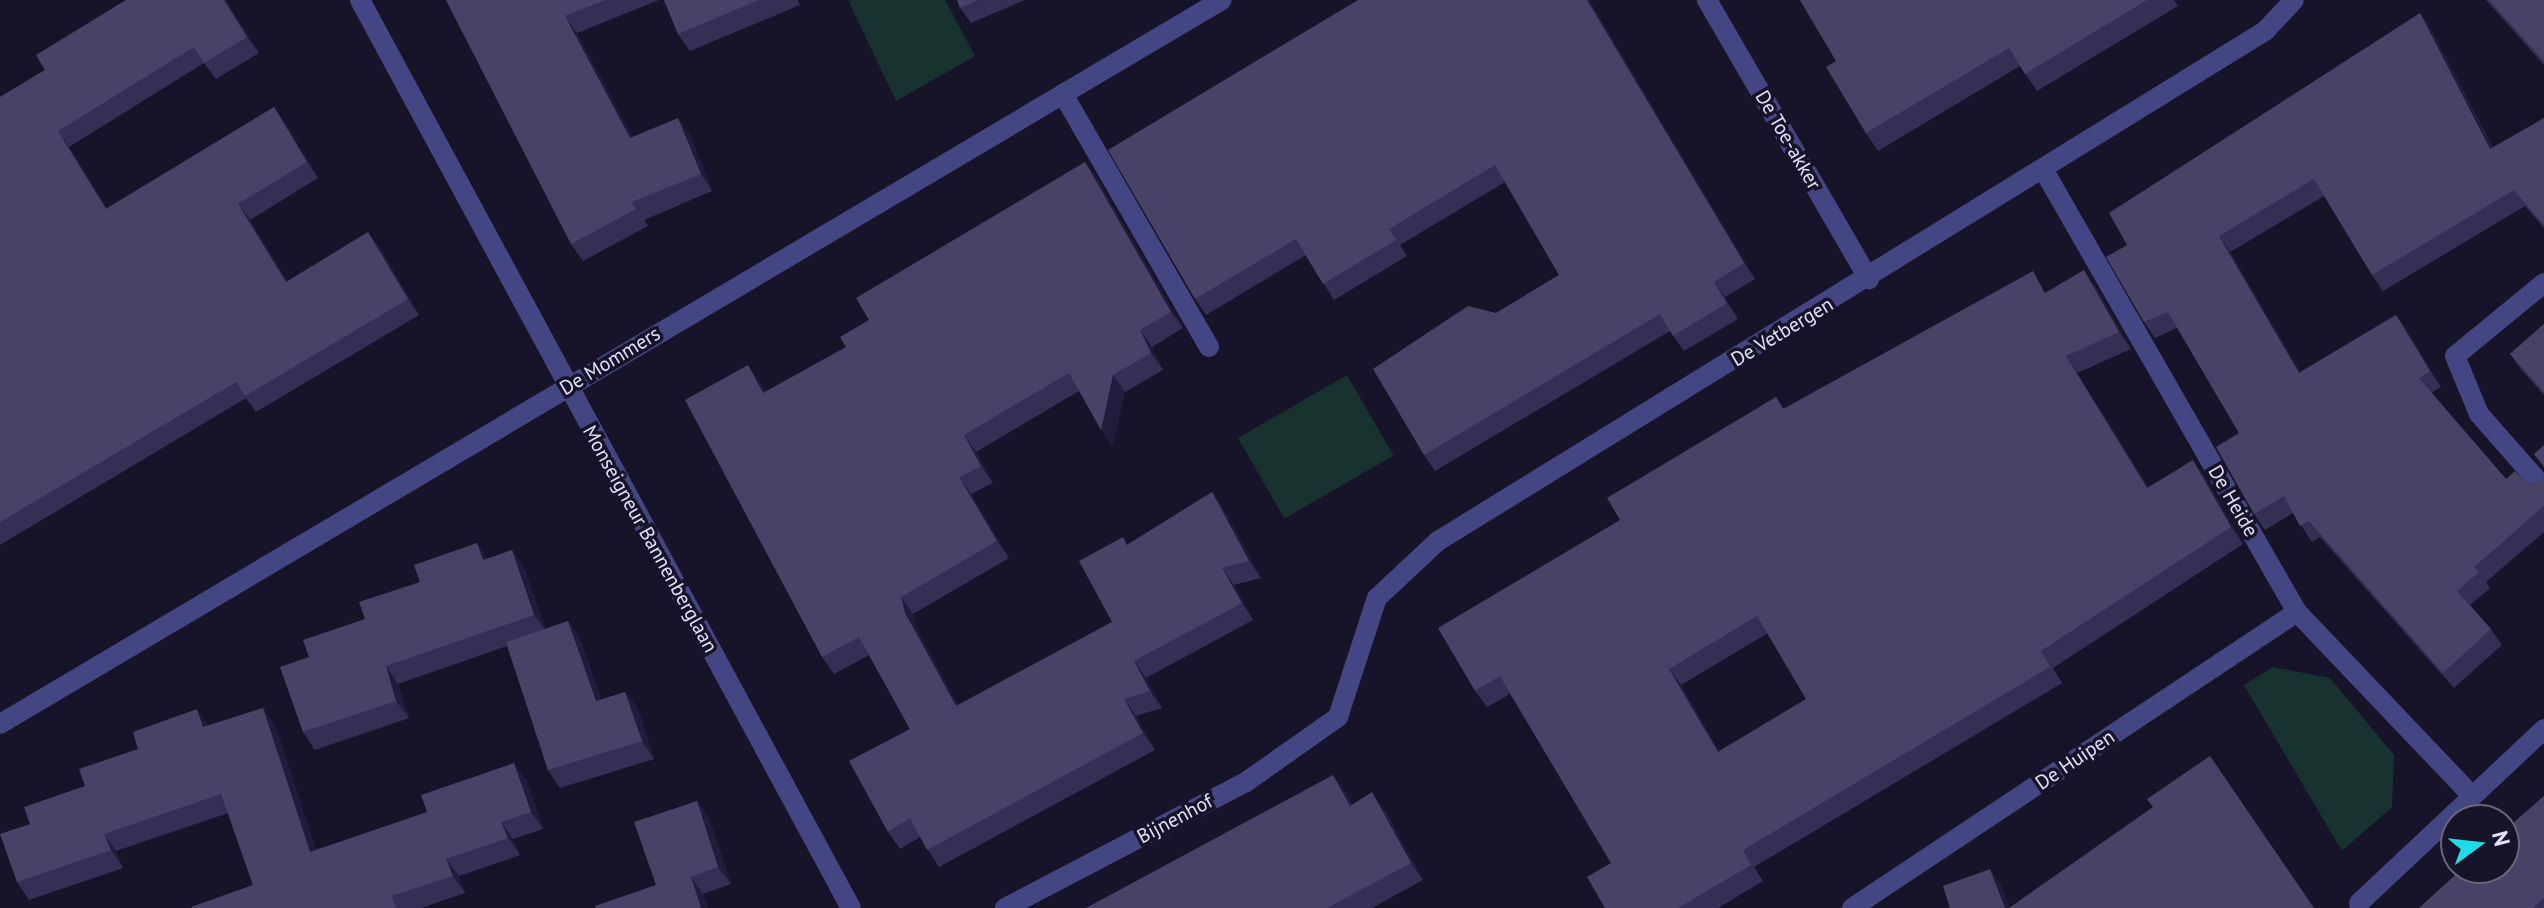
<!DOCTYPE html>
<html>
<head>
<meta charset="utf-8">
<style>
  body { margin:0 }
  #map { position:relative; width:2544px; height:908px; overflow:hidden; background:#171429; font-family:"PT Sans",sans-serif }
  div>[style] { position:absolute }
  .green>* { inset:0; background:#183230; transform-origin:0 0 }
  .minor>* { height:20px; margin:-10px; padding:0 10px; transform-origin:10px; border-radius:10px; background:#444583 }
  .wall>* { inset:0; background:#352f55 }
  .shaded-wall>* { inset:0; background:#211c3c }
  .building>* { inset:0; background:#484266 }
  span { translate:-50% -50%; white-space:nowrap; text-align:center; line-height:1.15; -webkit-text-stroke:7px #171429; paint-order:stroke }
  .street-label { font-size:20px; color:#e2e0fb }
  .north { position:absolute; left:2440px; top:804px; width:80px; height:80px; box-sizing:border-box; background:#171429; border:2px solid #68667d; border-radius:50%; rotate:75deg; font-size:22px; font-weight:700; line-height:32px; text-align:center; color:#e2e0fb }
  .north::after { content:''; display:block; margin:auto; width:28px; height:36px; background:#21dce6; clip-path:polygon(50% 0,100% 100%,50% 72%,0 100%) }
</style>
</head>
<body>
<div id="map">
  <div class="green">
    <div style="clip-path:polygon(848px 0,945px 0,975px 56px,896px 101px)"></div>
    <div style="left:1347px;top:375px;width:93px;height:126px;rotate:60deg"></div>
    <div style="clip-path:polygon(2273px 667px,2330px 678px,2394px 755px,2392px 807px,2342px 851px,2244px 685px)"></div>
  </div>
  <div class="minor">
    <div style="left:360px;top:0;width:1032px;rotate:61.6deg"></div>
    <div style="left:1707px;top:0;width:323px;rotate:59.9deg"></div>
    <div style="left:1063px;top:94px;width:292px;rotate:60deg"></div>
    <div style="left:2043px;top:169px;width:511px;rotate:60.17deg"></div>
    <div style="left:2297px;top:612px;width:254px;rotate:46.4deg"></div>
    <div style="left:2544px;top:283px;width:115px;rotate:140.6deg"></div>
    <div style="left:2455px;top:356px;width:63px;rotate:67.5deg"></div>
    <div style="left:2479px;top:414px;width:98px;rotate:48.7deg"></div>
    <div style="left:0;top:724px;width:1420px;rotate:-30.65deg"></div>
    <div style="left:2359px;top:903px;width:254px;rotate:-43.2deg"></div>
    <div style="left:1005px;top:908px;width:272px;rotate:-27.6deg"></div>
    <div style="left:1246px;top:782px;width:113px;rotate:-35.2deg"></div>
    <div style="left:1338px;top:717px;width:125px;rotate:-71.9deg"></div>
    <div style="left:1377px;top:598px;width:83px;rotate:-43.1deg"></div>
    <div style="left:1438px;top:541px;width:972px;rotate:-31.66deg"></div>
    <div style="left:2265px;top:31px;width:42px;rotate:-46.9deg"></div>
    <div style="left:1852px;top:908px;width:534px;rotate:-33.63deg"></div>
  </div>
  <div class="wall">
    <div style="clip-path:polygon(126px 0,226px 0,259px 53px,216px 79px,204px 63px,69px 147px,107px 208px,274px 107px,285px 123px,318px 178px,250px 220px,287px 281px,380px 248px,419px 315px,256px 412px,246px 398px,0 545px,0 97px,45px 70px)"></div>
    <div style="clip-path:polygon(446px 0,659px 0,577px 33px,632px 137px,690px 135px,712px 191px,644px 220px,648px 226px,583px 261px,571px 244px)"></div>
    <div style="clip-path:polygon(664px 0,798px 0,800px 5px,690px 51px,678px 34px)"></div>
    <div style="clip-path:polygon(957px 0,1025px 0,971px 23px,960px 8px)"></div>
    <div style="clip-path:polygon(1589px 0,1755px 279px,1725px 297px,1738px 319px,1684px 351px,1670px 331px,1435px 471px,1424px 455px,1496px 313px,1559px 275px,1505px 182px,1400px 245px,1407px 256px,1334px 300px,1306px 255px,1206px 315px,1195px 299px)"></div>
    <div style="clip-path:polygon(1800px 0,2174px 0,2178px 6px,2037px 91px,2020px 66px,1878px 151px,1866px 133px,1836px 61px)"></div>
    <div style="clip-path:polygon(2486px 0,2544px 0,2544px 65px)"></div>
    <div style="clip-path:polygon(2420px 13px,2431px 29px,2493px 148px,2544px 118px,2544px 228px,2525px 206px,2383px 291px,2372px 275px,2324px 196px,2230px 252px,2300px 372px,2396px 315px,2407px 331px,2441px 387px,2431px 393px,2506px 479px,2528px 484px,2542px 481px,2544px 474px,2544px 532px,2486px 582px,2490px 588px,2470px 605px,2491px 629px,2502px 645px,2454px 688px,2320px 537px,2312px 542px,2293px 513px,2265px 530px,2254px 514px,2239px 433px,2177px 328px,2155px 338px,2144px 322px,2127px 245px)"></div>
    <div style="clip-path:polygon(1085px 162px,1097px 179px,1183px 328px,1152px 347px,1163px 370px,1125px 392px,1112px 447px,1079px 391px,976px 452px,993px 483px,971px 494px,1009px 558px,913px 614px,917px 630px,958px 705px,1112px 622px,1128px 544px,1212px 492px,1223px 508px,1261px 578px,1234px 585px,1253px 620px,1146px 678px,1162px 708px,1136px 716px,1155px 750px,939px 867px,920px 837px,900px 849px,888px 832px,910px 729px,869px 655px,834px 674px,822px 657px,748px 365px,765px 392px,846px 347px,869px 320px)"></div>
    <div style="clip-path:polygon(evenodd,2095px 286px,2131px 349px,2077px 373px,2148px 487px,2204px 476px,2243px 544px,2053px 668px,2062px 683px,1754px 867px,1763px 881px,1718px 908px,1605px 908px,1611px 863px,1510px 694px,1487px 707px,1475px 691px,1620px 520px,1776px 397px,1784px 409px,2047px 292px,2095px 286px,1768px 633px,1806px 699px,1719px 751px,1681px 685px,1768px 633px)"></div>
    <div style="clip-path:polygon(2544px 324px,2544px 395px,2521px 369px,2510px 354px)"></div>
    <div style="clip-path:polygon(477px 543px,488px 559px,512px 550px,524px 568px,545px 629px,568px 621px,580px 638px,601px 700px,625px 692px,638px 709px,654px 759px,560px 788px,548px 770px,507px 646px,398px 684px,409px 718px,315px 750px,303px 732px,309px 657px)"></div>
    <div style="clip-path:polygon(263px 708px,275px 725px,316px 850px,527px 781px,543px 829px,513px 839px,520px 855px,459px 876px,465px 893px,421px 908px,192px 908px,253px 885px,228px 813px,116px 851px,123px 868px,29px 900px,17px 882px,30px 824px,85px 786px,209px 726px)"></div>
    <div style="clip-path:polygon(1346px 792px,1352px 805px,1385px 810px,1423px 880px,1372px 908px,1086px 908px)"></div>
    <div style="clip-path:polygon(2544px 796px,2544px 908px,2419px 908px)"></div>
    <div style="clip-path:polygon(697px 801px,709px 818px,731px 884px,703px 894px,708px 908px,596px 908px,656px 885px)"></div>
  </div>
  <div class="shaded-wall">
    <div style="clip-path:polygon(224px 0,226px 0,259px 53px,247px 37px)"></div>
    <div style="clip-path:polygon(1587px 0,1589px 0,1755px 279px,1744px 263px)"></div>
    <div style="clip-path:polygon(2420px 13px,2431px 29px,2501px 165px,2490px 149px)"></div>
    <div style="clip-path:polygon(565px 16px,577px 33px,642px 155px,630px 138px)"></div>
    <div style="clip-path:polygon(274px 107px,285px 123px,318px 178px,307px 162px)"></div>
    <div style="clip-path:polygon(678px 118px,690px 135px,712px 191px,701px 174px)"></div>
    <div style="clip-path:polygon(58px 131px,69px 147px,118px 225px,106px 209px)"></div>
    <div style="clip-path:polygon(1085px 162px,1097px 179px,1183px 328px,1171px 312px)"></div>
    <div style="clip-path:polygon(238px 204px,250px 220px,297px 298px,286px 282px)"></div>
    <div style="clip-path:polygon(368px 232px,380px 248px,419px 315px,408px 299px)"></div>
    <div style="clip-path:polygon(2219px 236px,2230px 252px,2310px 388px,2299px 373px)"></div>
    <div style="clip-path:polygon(2084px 270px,2095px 286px,2131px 349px,2119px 332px)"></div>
    <div style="clip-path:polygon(1714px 282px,1725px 297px,1738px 319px,1727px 303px)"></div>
    <div style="clip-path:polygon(2396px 315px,2407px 331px,2441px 387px,2430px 371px)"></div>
    <div style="clip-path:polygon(1140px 330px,1152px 347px,1163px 370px,1151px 353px)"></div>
    <div style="clip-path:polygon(2066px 356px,2077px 373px,2158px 504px,2147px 488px)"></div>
    <div style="clip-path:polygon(748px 365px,760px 382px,775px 410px,763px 393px)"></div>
    <div style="clip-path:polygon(1113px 375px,1125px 392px,1112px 447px,1101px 430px)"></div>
    <div style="clip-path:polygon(964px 435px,976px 452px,993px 483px,981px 466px)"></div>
    <div style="clip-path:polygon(2193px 460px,2204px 476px,2243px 544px,2231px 527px)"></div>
    <div style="clip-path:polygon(959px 477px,971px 494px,1009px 558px,997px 541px)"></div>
    <div style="clip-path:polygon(1212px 492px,1223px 508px,1261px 578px,1249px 561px)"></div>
    <div style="clip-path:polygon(477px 543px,489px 560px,483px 560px)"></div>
    <div style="clip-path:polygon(512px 550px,524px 568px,547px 632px,534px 615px)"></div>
    <div style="clip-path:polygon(1222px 568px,1234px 585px,1253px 620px,1242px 603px)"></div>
    <div style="clip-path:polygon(901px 597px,913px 614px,917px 630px,968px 723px,956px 706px,905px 613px)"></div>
    <div style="clip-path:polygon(568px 621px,580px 638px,608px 719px,596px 701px)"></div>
    <div style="clip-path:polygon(1134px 661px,1146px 678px,1162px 708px,1150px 691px)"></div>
    <div style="clip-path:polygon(386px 666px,398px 684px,409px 718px,396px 701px)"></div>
    <div style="clip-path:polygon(1669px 669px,1681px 685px,1729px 768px,1718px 752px)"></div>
    <div style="clip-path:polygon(625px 692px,638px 709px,654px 759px,642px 741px)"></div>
    <div style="clip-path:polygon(1124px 699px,1136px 716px,1155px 750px,1143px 733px)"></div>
    <div style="clip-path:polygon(263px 708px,275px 725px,322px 869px,310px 852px)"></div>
    <div style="clip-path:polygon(197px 709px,209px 726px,203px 727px)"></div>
    <div style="clip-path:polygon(514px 763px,527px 781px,543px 829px,531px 812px)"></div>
    <div style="clip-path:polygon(1333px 775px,1346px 792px,1363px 824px,1350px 806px)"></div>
    <div style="clip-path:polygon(1372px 792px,1385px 810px,1423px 880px,1411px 863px)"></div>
    <div style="clip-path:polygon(697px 801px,709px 818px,731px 884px,718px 867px)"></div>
    <div style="clip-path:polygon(501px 822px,513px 839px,520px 855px,508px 838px)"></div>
    <div style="clip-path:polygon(104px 834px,116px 851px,123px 868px,111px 850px)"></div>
    <div style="clip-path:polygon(446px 859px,459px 876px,465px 893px,453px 876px)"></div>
    <div style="clip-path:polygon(1990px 869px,2001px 885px,2010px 908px,2005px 908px)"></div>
    <div style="clip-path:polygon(691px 877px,703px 894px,708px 908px,701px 908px)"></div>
  </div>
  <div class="building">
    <div style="clip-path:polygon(126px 0,224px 0,247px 37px,204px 63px,194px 47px,58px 131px,106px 209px,274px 107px,307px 162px,238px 204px,286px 282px,368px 232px,408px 299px,245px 396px,236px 382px,0 522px,0 97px,45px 70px,36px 55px)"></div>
    <div style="clip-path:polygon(446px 0,605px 0,565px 16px,630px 138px,678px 118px,701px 174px,632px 202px,636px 209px,571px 244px)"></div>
    <div style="clip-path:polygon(664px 0,759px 0,678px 34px)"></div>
    <div style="clip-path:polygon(957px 0,978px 0,960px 8px)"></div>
    <div style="clip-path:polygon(1358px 0,1587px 0,1744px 263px,1714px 282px,1727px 303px,1673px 336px,1660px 314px,1424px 455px,1373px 369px,1468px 306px,1496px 313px,1559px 275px,1495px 165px,1389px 229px,1396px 240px,1323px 284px,1296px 239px,1195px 299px,1108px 150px)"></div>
    <div style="clip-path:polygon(1800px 0,2147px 0,2025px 74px,2009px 48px,1866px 133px,1826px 67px,1836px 61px)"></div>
    <div style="clip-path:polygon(2489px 0,2544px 0,2544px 61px)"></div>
    <div style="clip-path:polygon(2420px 13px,2490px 149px,2544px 118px,2544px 225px,2514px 190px,2372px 275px,2314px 179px,2219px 236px,2299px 373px,2396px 315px,2430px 371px,2419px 378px,2506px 479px,2515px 471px,2528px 484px,2542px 481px,2544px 474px,2544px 506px,2474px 567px,2479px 572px,2457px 591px,2491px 629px,2443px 673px,2309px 521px,2300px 526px,2284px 496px,2254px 514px,2216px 447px,2239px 433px,2168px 312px,2144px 322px,2106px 257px,2127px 245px,2109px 213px)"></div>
    <div style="clip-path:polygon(1085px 162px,1171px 312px,1140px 330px,1151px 353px,1113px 375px,1101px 430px,1069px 373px,964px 435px,981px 466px,959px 477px,997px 541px,901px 597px,905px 613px,956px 706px,1112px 622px,1079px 561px,1123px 537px,1127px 545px,1212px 492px,1249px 561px,1222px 568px,1242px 603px,1134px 661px,1150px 691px,1124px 699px,1143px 733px,927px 850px,910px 818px,888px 832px,849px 761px,910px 729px,859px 637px,822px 657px,685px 400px,748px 365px,763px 393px,846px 347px,840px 337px,869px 320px,856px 298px)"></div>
    <div style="clip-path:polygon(evenodd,2084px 270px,2119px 332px,2066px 356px,2147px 488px,2193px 460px,2231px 527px,2041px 651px,2050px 667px,1743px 850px,1751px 865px,1678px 908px,1605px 908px,1587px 877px,1611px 863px,1500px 676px,1475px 691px,1438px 628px,1620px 520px,1607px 498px,1776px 397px,1783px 409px,2033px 271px,2045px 293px,2084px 270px,1757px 616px,1806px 699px,1718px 752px,1669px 669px,1757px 616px)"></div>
    <div style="clip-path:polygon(2544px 324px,2544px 392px,2510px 354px)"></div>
    <div style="clip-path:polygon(2544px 445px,2544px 467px,2534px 454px)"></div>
    <div style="clip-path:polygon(477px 543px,483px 560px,512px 550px,534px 615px,386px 666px,396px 701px,303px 732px,280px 667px,309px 657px,303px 640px,365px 619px,359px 602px,420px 582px,414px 565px)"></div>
    <div style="clip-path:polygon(568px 621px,596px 701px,625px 692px,642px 741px,548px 770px,506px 642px)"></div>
    <div style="clip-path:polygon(263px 708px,310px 852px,427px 812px,421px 795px,514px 763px,531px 812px,501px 822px,508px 838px,446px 859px,453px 876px,392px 896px,396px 908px,192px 908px,191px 907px,253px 885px,221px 794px,104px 834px,111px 850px,17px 882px,0 834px,30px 824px,24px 807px,85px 786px,79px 769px,138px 749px,133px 732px,197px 709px,203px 727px)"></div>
    <div style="clip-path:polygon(2210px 756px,2314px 908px,2009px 908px,2153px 807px,2147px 799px)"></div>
    <div style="clip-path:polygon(1333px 775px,1350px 806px,1372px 792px,1411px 863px,1327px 908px,1086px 908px)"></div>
    <div style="clip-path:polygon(2544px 796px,2544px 898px,2533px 908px,2419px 908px,2463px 868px,2504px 868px,2504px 831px)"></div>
    <div style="clip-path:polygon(697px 801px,718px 867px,691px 877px,701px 908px,596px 908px,595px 906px,656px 885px,634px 822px)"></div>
    <div style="clip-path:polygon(1990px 869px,2005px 908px,1950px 908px,1943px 886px)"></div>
  </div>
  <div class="street-label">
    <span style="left:1788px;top:140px;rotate:60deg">De Toe-akker</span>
    <span style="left:1782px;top:332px;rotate:-31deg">De Vetbergen</span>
    <span style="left:610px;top:361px;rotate:-31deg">De Mommers</span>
    <span style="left:2233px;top:501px;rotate:60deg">De Heide</span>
    <span style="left:650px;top:539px;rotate:61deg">Monseigneur Bannenberglaan</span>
    <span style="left:2075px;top:760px;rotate:-34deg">De Huipen</span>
    <span style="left:1175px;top:819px;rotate:-28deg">Bijnenhof</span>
  </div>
  <div class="north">N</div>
</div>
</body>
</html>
